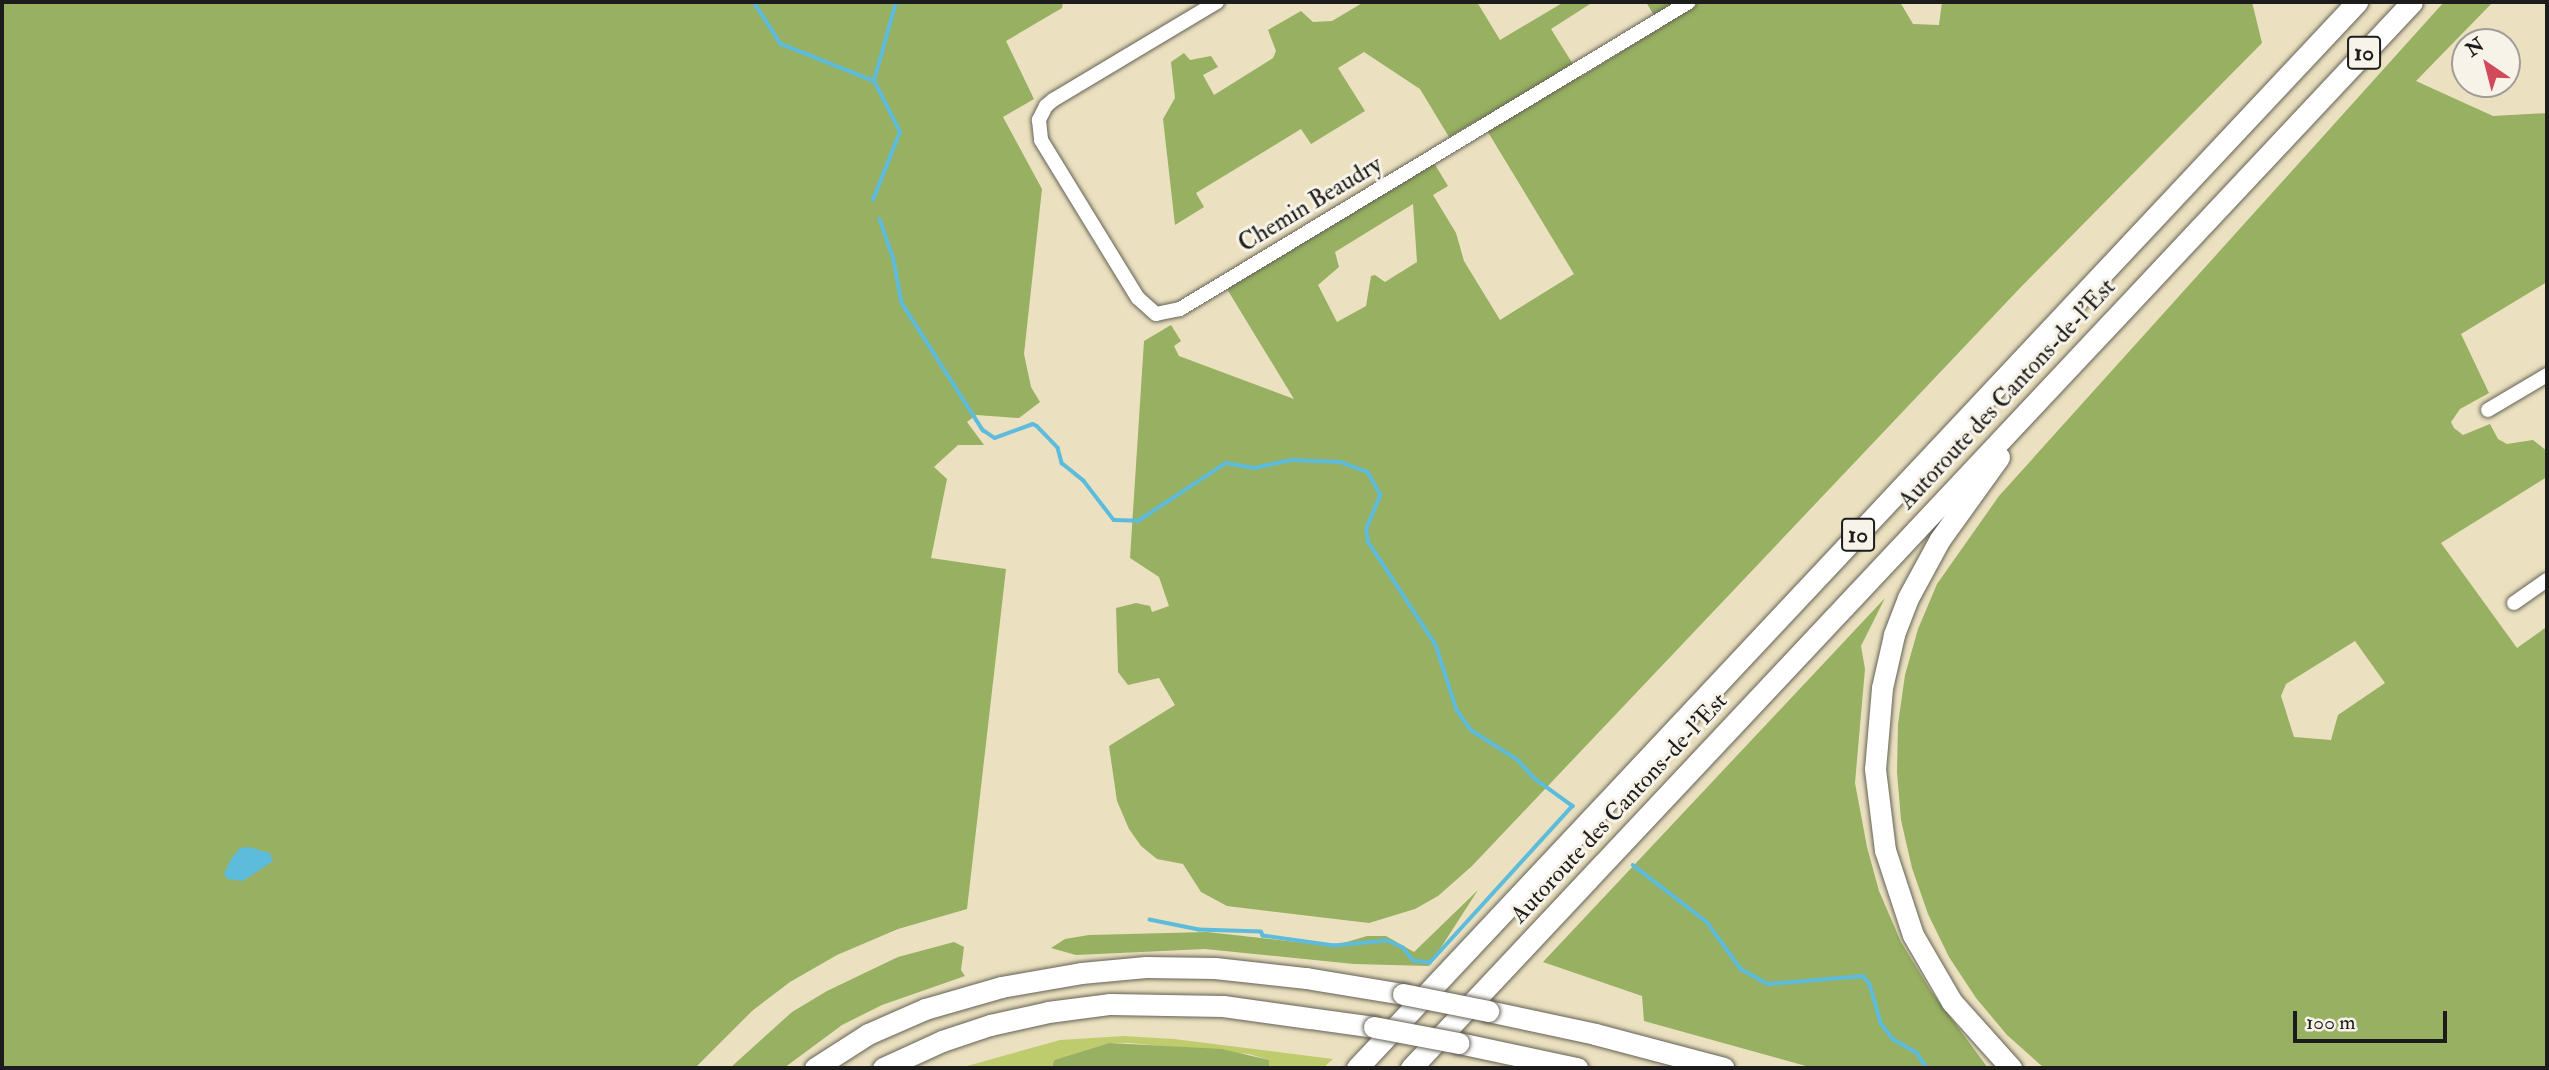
<!DOCTYPE html>
<html>
<head>
<meta charset="utf-8">
<style>
  body { margin:0 }
  #map { position:relative; width:2549px; height:1070px; overflow:hidden; background:#ebe1c0; font-family:"IM FELL Double Pica",serif }
  div>[style] { position:absolute }
  .green>* { inset:0; background:#bfcc6e }
  .forest>* { inset:0; background:#97b061 }
  .water>* { inset:0; background:#5dbbdb }
  .stream>* { height:3.5px; margin:-1.75px; padding:0 1.75px; transform-origin:1.75px; border-radius:1.75px; background:#5dbbdb }
  .roads { filter:drop-shadow(0 0 2px #646155) drop-shadow(0 0 2px #646155) }
  .minor>* { height:14px; margin:-7px; padding:0 7px; transform-origin:7px; border-radius:7px; background:#fff }
  .highway>* { height:21px; margin:-10.5px; padding:0 10.5px; transform-origin:10.5px; border-radius:10.5px; background:#fff }
  .bridges { filter:drop-shadow(0 0 2px #646155) drop-shadow(0 0 2px #646155) }
  .highway-bridge>* { height:21px; margin:-10.5px; padding:0 10.5px; transform-origin:10.5px; border-radius:10.5px; background:#fff }
  span { translate:-50% -50%; white-space:nowrap; text-align:center; line-height:1.15; -webkit-text-stroke:6px #f7f3e8; paint-order:stroke }
  .shield-label span { padding:2px 5px; background:#f7f3e8; border:2px solid; border-radius:5px; -webkit-text-stroke-width:0 }
  .shield-label { font-size:23px; color:#1c1c1c; font-weight:700 }
  .street-label { font-size:24px; color:#1c1c1c }
  .frame { position:absolute; inset:0; border:4px solid #1c1c1c; pointer-events:none }
  .north { position:absolute; left:2451px; top:28px; width:70px; height:70px; box-sizing:border-box; background:#f7f3e8; border:2px solid #9f9d96; border-radius:50%; rotate:325deg; font-size:19px; font-weight:700; line-height:28px; text-align:center; color:#1c1c1c }
  .north::after { content:''; display:block; margin:auto; width:24px; height:32px; background:#d1495b; clip-path:polygon(50% 0,100% 100%,50% 72%,0 100%) }
  .scale { position:absolute; left:2293px; top:1011px; width:154px; height:32px; box-sizing:border-box; border:4px solid #1c1c1c; border-top:0; padding-left:9px; font-size:21px; line-height:24px; white-space:nowrap; color:#1c1c1c; -webkit-text-stroke:5px #f7f3e8; paint-order:stroke }
</style>
</head>
<body>
<div id="map">
  <div class="green">
    <div style="clip-path:polygon(1124px 1036px,1174px 1039px,1333px 1059px,1323px 1068px,1269px 1068px,1269px 1060px,1249px 1054px,1129px 1043px,1109px 1043px,1054px 1060px,1052px 1068px,960px 1068px,1060px 1040px)"></div>
  </div>
  <div class="forest">
    <div style="clip-path:polygon(2px 2px,1063px 2px,1062px 8px,1006px 41px,1034px 99px,1003px 117px,1042px 189px,1024px 354px,1031px 387px,1040px 402px,1019px 418px,976px 415px,967px 422px,984px 445px,958px 445px,934px 467px,947px 479px,931px 558px,1006px 569px,967px 909px,898px 929px,837px 955px,790px 982px,752px 1011px,695px 1068px,2px 1068px)"></div>
    <div style="clip-path:polygon(evenodd,1364px 2px,1477px 2px,1500px 40px,1564px 2px,1589px 2px,1590px 4px,1551px 29px,1581px 77px,1661px 27px,1646px 2px,1900px 2px,1913px 24px,1939px 25px,1942px 2px,2252px 2px,2262px 43px,2020px 288px,1472px 866px,1438px 896px,1415px 909px,1369px 923px,1227px 906px,1201px 892px,1183px 864px,1157px 859px,1141px 846px,1129px 829px,1117px 801px,1109px 746px,1175px 705px,1159px 678px,1128px 685px,1118px 672px,1116px 608px,1136px 603px,1150px 606px,1152px 612px,1169px 606px,1159px 577px,1130px 558px,1144px 341px,1171px 325px,1181px 341px,1174px 346px,1179px 356px,1294px 399px,1227px 289px,1434px 163px,1448px 186px,1433px 195px,1456px 233px,1464px 261px,1500px 320px,1574px 274px,1480px 119px,1449px 137px,1420px 89px,1364px 52px,1338px 68px,1365px 111px,1311px 144px,1301px 129px,1196px 193px,1204px 207px,1175px 225px,1163px 119px,1175px 98px,1171px 62px,1184px 53px,1190px 60px,1211px 56px,1218px 67px,1203px 75px,1214px 95px,1273px 58px,1276px 51px,1268px 30px,1301px 11px,1313px 22px,1332px 21px,1364px 2px,1413px 204px,1417px 262px,1385px 282px,1375px 275px,1371px 276px,1366px 306px,1337px 322px,1318px 285px,1339px 267px,1335px 252px,1413px 204px)"></div>
    <div style="clip-path:polygon(evenodd,2444px 2px,2493px 2px,2416px 81px,2493px 116px,2547px 113px,2547px 282px,2461px 334px,2489px 393px,2460px 409px,2451px 422px,2454px 428px,2463px 435px,2490px 424px,2498px 439px,2507px 444px,2533px 440px,2547px 451px,2547px 477px,2441px 543px,2517px 648px,2545px 628px,2547px 631px,2547px 1068px,2044px 1068px,2007px 1035px,1976px 998px,1949px 957px,1928px 914px,1912px 868px,1901px 820px,1897px 772px,1898px 724px,1905px 675px,1918px 629px,1937px 584px,1999px 496px,2444px 2px,2355px 641px,2385px 683px,2338px 715px,2331px 740px,2294px 737px,2281px 696px,2286px 684px,2355px 641px)"></div>
    <div style="clip-path:polygon(1885px 598px,1861px 646px,1865px 669px,1855px 783px,1867px 847px,1879px 891px,1901px 942px,1931px 991px,1988px 1068px,1813px 1068px,1644px 1021px,1642px 996px,1543px 962px)"></div>
    <div style="clip-path:polygon(1478px 890px,1429px 966px,1354px 964px,1205px 949px,1076px 955px,1051px 948px,1065px 939px,1089px 935px,1207px 932px,1333px 946px,1367px 936px,1386px 936px,1414px 952px)"></div>
    <div style="clip-path:polygon(954px 942px,964px 947px,961px 970px,965px 976px,882px 1005px,842px 1025px,784px 1068px,730px 1068px,792px 1012px,827px 991px,898px 957px)"></div>
    <div style="clip-path:polygon(1109px 1043px,1222px 1049px,1269px 1060px,1269px 1068px,1052px 1068px,1054px 1060px)"></div>
  </div>
  <div class="water">
    <div style="clip-path:polygon(249px 847px,270px 853px,273px 861px,243px 881px,227px 879px,224px 874px,231px 859px,240px 848px)"></div>
  </div>
  <div class="stream">
    <div style="left:754px;top:2px;width:50px;rotate:57.3deg"></div>
    <div style="left:781px;top:44px;width:100px;rotate:21.7deg"></div>
    <div style="left:873px;top:200px;width:73px;rotate:-68.3deg"></div>
    <div style="left:900px;top:132px;width:57px;rotate:-117deg"></div>
    <div style="left:874px;top:81px;width:82px;rotate:-74.4deg"></div>
    <div style="left:880px;top:219px;width:43px;rotate:71.1deg"></div>
    <div style="left:894px;top:260px;width:44px;rotate:79.5deg"></div>
    <div style="left:902px;top:303px;width:151px;rotate:57.5deg"></div>
    <div style="left:983px;top:430px;width:14px;rotate:34deg"></div>
    <div style="left:995px;top:438px;width:40px;rotate:-20.2deg"></div>
    <div style="left:1033px;top:424px;width:4px;rotate:27deg"></div>
    <div style="left:1037px;top:426px;width:30px;rotate:46deg"></div>
    <div style="left:1058px;top:448px;width:16px;rotate:75deg"></div>
    <div style="left:1062px;top:463px;width:28px;rotate:39deg"></div>
    <div style="left:1084px;top:481px;width:49px;rotate:52.4deg"></div>
    <div style="left:1114px;top:520px;width:24px;rotate:2deg"></div>
    <div style="left:1138px;top:521px;width:105px;rotate:-33.4deg"></div>
    <div style="left:1226px;top:463px;width:28px;rotate:10deg"></div>
    <div style="left:1254px;top:468px;width:38px;rotate:-12deg"></div>
    <div style="left:1291px;top:460px;width:49px;rotate:2.3deg"></div>
    <div style="left:1340px;top:462px;width:30px;rotate:20deg"></div>
    <div style="left:1368px;top:472px;width:26px;rotate:61deg"></div>
    <div style="left:1381px;top:495px;width:36px;rotate:113deg"></div>
    <div style="left:1367px;top:528px;width:13px;rotate:86deg"></div>
    <div style="left:1368px;top:541px;width:124px;rotate:56.8deg"></div>
    <div style="left:1436px;top:645px;width:68px;rotate:72.1deg"></div>
    <div style="left:1457px;top:710px;width:24px;rotate:55deg"></div>
    <div style="left:1471px;top:730px;width:56px;rotate:32.6deg"></div>
    <div style="left:1518px;top:760px;width:24px;rotate:48deg"></div>
    <div style="left:1534px;top:778px;width:48px;rotate:35.7deg"></div>
    <div style="left:1573px;top:806px;width:212px;rotate:132.3deg"></div>
    <div style="left:1430px;top:963px;width:17px;rotate:-173deg"></div>
    <div style="left:1413px;top:961px;width:16px;rotate:-128deg"></div>
    <div style="left:1403px;top:948px;width:17px;rotate:-156deg"></div>
    <div style="left:1387px;top:941px;width:53px;rotate:174.6deg"></div>
    <div style="left:1334px;top:946px;width:72px;rotate:-172deg"></div>
    <div style="left:1263px;top:936px;width:4px;rotate:-117deg"></div>
    <div style="left:1261px;top:932px;width:62px;rotate:-178.2deg"></div>
    <div style="left:1199px;top:930px;width:50px;rotate:-168.5deg"></div>
    <div style="left:1633px;top:865px;width:93px;rotate:37.6deg"></div>
    <div style="left:1707px;top:922px;width:58px;rotate:54.1deg"></div>
    <div style="left:1741px;top:969px;width:31px;rotate:29deg"></div>
    <div style="left:1768px;top:984px;width:95px;rotate:-4.8deg"></div>
    <div style="left:1863px;top:976px;width:11px;rotate:49deg"></div>
    <div style="left:1870px;top:984px;width:41px;rotate:74.2deg"></div>
    <div style="left:1881px;top:1023px;width:20px;rotate:53deg"></div>
    <div style="left:1893px;top:1039px;width:28px;rotate:30deg"></div>
    <div style="left:1917px;top:1053px;width:18px;rotate:56deg"></div>
  </div>
  <div class="roads">
    <div class="minor">
      <div style="left:1217px;top:2px;width:191px;rotate:149.1deg"></div>
      <div style="left:1053px;top:100px;width:9px;rotate:139deg"></div>
      <div style="left:1046px;top:106px;width:16px;rotate:117deg"></div>
      <div style="left:1039px;top:120px;width:20px;rotate:84deg"></div>
      <div style="left:1041px;top:140px;width:185px;rotate:58.5deg"></div>
      <div style="left:1138px;top:298px;width:24px;rotate:42deg"></div>
      <div style="left:1156px;top:314px;width:25px;rotate:-12deg"></div>
      <div style="left:1180px;top:309px;width:594px;rotate:-31.1deg"></div>
      <div style="left:2488px;top:410px;width:69px;rotate:-30.7deg"></div>
      <div style="left:2514px;top:603px;width:40px;rotate:-34.9deg"></div>
    </div>
    <div class="highway">
      <div style="left:1999px;top:457px;width:101px;rotate:125.7deg"></div>
      <div style="left:1940px;top:539px;width:67px;rotate:118.5deg"></div>
      <div style="left:1908px;top:598px;width:40px;rotate:111deg"></div>
      <div style="left:1894px;top:635px;width:54px;rotate:102.8deg"></div>
      <div style="left:1882px;top:688px;width:81px;rotate:94.9deg"></div>
      <div style="left:1875px;top:769px;width:82px;rotate:83deg"></div>
      <div style="left:1885px;top:850px;width:89px;rotate:71.8deg"></div>
      <div style="left:1913px;top:935px;width:78px;rotate:59.8deg"></div>
      <div style="left:1952px;top:1002px;width:89px;rotate:48.2deg"></div>
      <div style="left:1488px;top:1011px;width:109px;rotate:12.1deg"></div>
      <div style="left:1595px;top:1034px;width:133px;rotate:14.8deg"></div>
      <div style="left:1459px;top:1043px;width:121px;rotate:12deg"></div>
      <div style="left:815px;top:1068px;width:63px;rotate:-32.7deg"></div>
      <div style="left:868px;top:1034px;width:62px;rotate:-23.7deg"></div>
      <div style="left:925px;top:1009px;width:79px;rotate:-16.1deg"></div>
      <div style="left:1001px;top:987px;width:81px;rotate:-9.9deg"></div>
      <div style="left:1081px;top:973px;width:65px;rotate:-5.3deg"></div>
      <div style="left:1146px;top:967px;width:69px;rotate:0.8deg"></div>
      <div style="left:1215px;top:968px;width:92px;rotate:6.3deg"></div>
      <div style="left:1306px;top:978px;width:98px;rotate:9.4deg"></div>
      <div style="left:883px;top:1068px;width:65px;rotate:-24.6deg"></div>
      <div style="left:942px;top:1041px;width:51px;rotate:-18.4deg"></div>
      <div style="left:990px;top:1025px;width:59px;rotate:-12.6deg"></div>
      <div style="left:1048px;top:1012px;width:63px;rotate:-7.4deg"></div>
      <div style="left:1110px;top:1004px;width:113px;rotate:1deg"></div>
      <div style="left:1223px;top:1006px;width:152px;rotate:7.9deg"></div>
      <div style="left:1357px;top:1068px;width:1462px;rotate:-46.83deg"></div>
      <div style="left:1411px;top:1068px;width:1462px;rotate:-46.8deg"></div>
    </div>
  </div>
  <div class="bridges">
    <div class="highway-bridge">
      <div style="left:1403px;top:994px;width:87px;rotate:11.3deg"></div>
      <div style="left:1374px;top:1027px;width:86px;rotate:10.7deg"></div>
    </div>
  </div>
  <div class="shield-label">
    <span style="left:2364px;top:53px">10</span>
    <span style="left:1858px;top:535px">10</span>
  </div>
  <div class="street-label">
    <span style="left:1310px;top:204px;rotate:-31deg">Chemin Beaudry</span>
    <span style="left:2007px;top:394px;rotate:-47deg">Autoroute des Cantons-de-l'Est</span>
    <span style="left:1619px;top:808px;rotate:-47deg">Autoroute des Cantons-de-l'Est</span>
  </div>
  <div class="frame"></div>
  <div class="north">N</div>
  <div class="scale">100 m</div>
</div>
</body>
</html>
